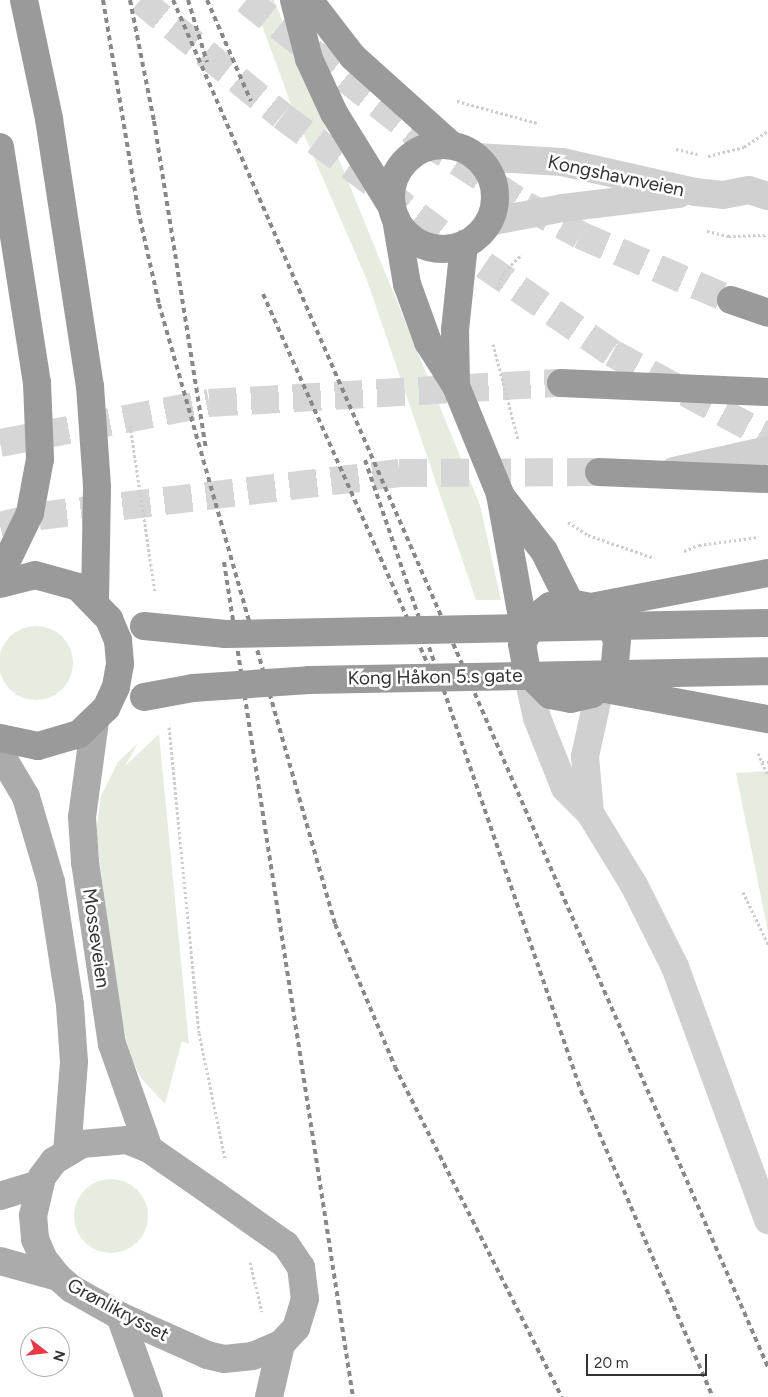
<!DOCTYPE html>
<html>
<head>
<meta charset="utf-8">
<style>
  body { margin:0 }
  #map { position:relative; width:768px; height:1397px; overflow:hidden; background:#fff; font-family:Figtree,sans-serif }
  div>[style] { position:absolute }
  .green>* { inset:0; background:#e6ecdf }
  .round { border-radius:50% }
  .highway-tunnel>* { height:28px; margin-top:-14px; transform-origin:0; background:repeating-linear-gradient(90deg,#d6d6d6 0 28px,transparent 0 42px) }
  .path>* { height:3px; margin-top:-1.5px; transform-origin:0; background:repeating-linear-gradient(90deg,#cdcdcd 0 2.5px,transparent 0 5px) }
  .minor>* { height:28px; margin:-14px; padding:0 14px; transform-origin:14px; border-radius:14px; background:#d0d0d0 }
  .major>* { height:28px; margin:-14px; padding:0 14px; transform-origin:14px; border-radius:14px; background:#ababab }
  .highway>* { height:28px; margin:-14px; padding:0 14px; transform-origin:14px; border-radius:14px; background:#9a9a9a }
  .highway>.ring { margin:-14px; padding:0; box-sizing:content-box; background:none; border:28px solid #9a9a9a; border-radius:50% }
  .rail>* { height:4px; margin-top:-2px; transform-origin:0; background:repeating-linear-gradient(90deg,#888 0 5px,transparent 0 9px) }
  .major-bridge>* { height:28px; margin:-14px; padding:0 14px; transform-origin:14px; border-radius:14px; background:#ababab }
  .highway-bridge>* { height:28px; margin:-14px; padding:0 14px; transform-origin:14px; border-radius:14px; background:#9a9a9a }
  span { translate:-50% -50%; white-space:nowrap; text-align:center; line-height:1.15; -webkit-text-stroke:5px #fff; paint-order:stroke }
  .street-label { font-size:19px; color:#333 }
  .north { position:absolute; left:20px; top:1327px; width:50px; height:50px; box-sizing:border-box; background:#fff; border:1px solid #adadad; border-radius:50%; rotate:106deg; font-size:14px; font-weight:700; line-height:20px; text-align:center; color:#333 }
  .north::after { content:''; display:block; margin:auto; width:18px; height:22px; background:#e63946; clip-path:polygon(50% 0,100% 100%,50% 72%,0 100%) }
  .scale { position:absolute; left:586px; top:1354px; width:121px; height:22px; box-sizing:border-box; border:2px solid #333; border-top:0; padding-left:6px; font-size:15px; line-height:18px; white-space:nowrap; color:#333; -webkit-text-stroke:4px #fff; paint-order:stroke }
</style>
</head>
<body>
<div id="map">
  <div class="green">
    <div style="clip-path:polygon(248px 0,274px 0,480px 505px,501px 600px,476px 600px,367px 280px,292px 107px,259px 17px)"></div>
    <div class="round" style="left:-1px;top:626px;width:74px;height:74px"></div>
    <div style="clip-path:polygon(159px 734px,189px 1044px,182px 1041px,165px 1104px,141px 1078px,130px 1056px,119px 1009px,96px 833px,101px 796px,118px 762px,138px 743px,125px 766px)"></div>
    <div style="clip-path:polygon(768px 771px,768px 932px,736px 773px)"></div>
    <div class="round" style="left:74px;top:1179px;width:74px;height:74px"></div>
  </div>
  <div class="highway-tunnel">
    <div style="left:140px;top:0;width:183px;rotate:39.2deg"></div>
    <div style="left:282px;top:116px;width:251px;rotate:36.4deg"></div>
    <div style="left:484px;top:265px;width:155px;rotate:34.5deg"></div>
    <div style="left:612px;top:353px;width:177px;rotate:28.3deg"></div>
    <div style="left:246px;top:0;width:224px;rotate:38.3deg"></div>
    <div style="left:422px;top:139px;width:122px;rotate:32.7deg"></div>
    <div style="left:525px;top:205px;width:63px;rotate:28.6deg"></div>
    <div style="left:580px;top:235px;width:164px;rotate:23.3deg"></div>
    <div style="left:0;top:443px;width:213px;rotate:-10.8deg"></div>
    <div style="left:209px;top:403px;width:353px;rotate:-3.3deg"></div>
    <div style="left:0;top:526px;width:40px;rotate:-14.4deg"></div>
    <div style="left:39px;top:516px;width:363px;rotate:-6.8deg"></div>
    <div style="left:399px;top:473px;width:200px;rotate:-0.3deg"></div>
  </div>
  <div class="path">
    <div style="left:457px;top:101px;width:83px;rotate:15.4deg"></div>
    <div style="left:676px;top:149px;width:22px;rotate:13deg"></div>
    <div style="left:708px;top:156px;width:37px;rotate:-14deg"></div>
    <div style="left:744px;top:147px;width:29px;rotate:-34deg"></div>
    <div style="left:707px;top:231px;width:22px;rotate:13deg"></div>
    <div style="left:728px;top:236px;width:40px;rotate:-1.4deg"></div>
    <div style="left:497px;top:289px;width:18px;rotate:-68deg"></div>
    <div style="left:504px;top:272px;width:25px;rotate:-45deg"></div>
    <div style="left:493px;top:344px;width:98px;rotate:75.3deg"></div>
    <div style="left:130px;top:425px;width:169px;rotate:81.5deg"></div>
    <div style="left:568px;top:522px;width:24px;rotate:33deg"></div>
    <div style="left:588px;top:535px;width:70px;rotate:19.2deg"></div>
    <div style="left:684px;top:551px;width:16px;rotate:-22deg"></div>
    <div style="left:699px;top:545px;width:60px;rotate:-7.7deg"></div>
    <div style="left:169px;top:727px;width:307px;rotate:84.4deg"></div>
    <div style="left:199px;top:1033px;width:129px;rotate:78.3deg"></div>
    <div style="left:758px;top:753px;width:24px;rotate:66deg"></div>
    <div style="left:762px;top:762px;width:6px"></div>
    <div style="left:743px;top:892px;width:58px;rotate:64.3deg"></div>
    <div style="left:250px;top:1262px;width:51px;rotate:76.5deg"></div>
  </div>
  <div class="minor">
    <div style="left:477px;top:157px;width:85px;rotate:3.4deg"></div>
    <div style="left:562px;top:162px;width:136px;rotate:12.7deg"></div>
    <div style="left:695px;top:192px;width:28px;rotate:6deg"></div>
    <div style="left:723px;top:195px;width:26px;rotate:-11deg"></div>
    <div style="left:749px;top:190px;width:20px;rotate:18deg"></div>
    <div style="left:488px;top:222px;width:76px;rotate:-10.6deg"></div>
    <div style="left:563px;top:208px;width:117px;rotate:-6.9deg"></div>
    <div style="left:674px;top:471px;width:96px;rotate:-12.6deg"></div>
    <div style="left:527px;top:672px;width:47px;rotate:77.7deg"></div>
    <div style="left:537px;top:718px;width:75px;rotate:68.2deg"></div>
    <div style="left:565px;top:788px;width:35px;rotate:45deg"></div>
    <div style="left:590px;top:813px;width:84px;rotate:58.6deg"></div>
    <div style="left:634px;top:885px;width:92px;rotate:63.4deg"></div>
    <div style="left:675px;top:967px;width:270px;rotate:69.8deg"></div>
    <div style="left:590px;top:813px;width:57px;rotate:-95deg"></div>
    <div style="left:585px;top:756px;width:70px;rotate:-77.6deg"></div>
  </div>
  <div class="major">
    <div style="left:95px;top:721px;width:97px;rotate:97.7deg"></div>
    <div style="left:82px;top:817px;width:45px;rotate:86.2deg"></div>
    <div style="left:85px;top:862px;width:184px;rotate:81.6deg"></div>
    <div style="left:112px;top:1044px;width:111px;rotate:70.6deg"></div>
    <div style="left:0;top:753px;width:51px;rotate:59.4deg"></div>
    <div style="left:26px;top:797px;width:89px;rotate:73.6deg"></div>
    <div style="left:51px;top:882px;width:124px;rotate:81.2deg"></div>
    <div style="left:70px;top:1005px;width:57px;rotate:86deg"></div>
    <div style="left:74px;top:1062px;width:91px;rotate:94.4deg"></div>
    <div style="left:214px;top:1194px;width:79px;rotate:-145.3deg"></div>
    <div style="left:149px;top:1149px;width:24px;rotate:-158deg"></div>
    <div style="left:127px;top:1140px;width:45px;rotate:174.9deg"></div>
    <div style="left:82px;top:1144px;width:33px;rotate:149deg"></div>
    <div style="left:54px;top:1161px;width:20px;rotate:127deg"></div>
    <div style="left:42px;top:1177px;width:39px;rotate:103deg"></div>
    <div style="left:33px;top:1215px;width:24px;rotate:85deg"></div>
    <div style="left:35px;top:1239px;width:21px;rotate:67deg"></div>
    <div style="left:43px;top:1258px;width:24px;rotate:52deg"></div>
    <div style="left:58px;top:1277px;width:18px;rotate:41deg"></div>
    <div style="left:72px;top:1289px;width:55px;rotate:29.4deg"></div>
    <div style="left:120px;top:1316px;width:95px;rotate:24.1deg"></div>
    <div style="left:207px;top:1355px;width:17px;rotate:13deg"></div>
    <div style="left:224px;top:1359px;width:29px;rotate:-6deg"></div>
    <div style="left:0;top:1196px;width:41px;rotate:-17.1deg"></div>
    <div style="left:0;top:1261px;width:60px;rotate:15.4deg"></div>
    <div style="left:120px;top:1316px;width:86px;rotate:70.3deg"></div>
  </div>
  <div class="highway">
    <div style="left:24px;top:0;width:122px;rotate:78.1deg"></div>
    <div style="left:49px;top:119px;width:270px;rotate:81.3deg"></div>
    <div style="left:90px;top:386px;width:101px;rotate:86deg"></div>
    <div style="left:97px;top:487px;width:114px;rotate:91deg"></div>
    <div style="left:294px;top:0;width:61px;rotate:75.7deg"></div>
    <div style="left:309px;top:59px;width:60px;rotate:65.2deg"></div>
    <div style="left:334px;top:113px;width:110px;rotate:58.3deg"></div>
    <div style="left:309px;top:0;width:72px;rotate:52.3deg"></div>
    <div style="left:353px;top:57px;width:132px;rotate:41.9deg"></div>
    <div class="ring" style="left:391px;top:145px;width:76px;height:76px"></div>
    <div style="left:0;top:147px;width:239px;rotate:81.1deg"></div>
    <div style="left:37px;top:383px;width:76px;rotate:87.7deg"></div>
    <div style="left:40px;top:459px;width:55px;rotate:100.5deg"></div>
    <div style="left:30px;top:513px;width:69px;rotate:115.8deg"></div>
    <div style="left:396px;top:219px;width:66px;rotate:80.4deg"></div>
    <div style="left:407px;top:284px;width:62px;rotate:70.1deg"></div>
    <div style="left:428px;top:342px;width:52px;rotate:57.5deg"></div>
    <div style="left:456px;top:386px;width:117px;rotate:67.8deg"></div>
    <div style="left:500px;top:494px;width:143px;rotate:79.9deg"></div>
    <div style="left:731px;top:300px;width:39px;rotate:19deg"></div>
    <div style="left:561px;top:383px;width:207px;rotate:2.5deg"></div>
    <div style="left:456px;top:386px;width:56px;rotate:-91deg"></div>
    <div style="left:455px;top:330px;width:86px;rotate:-84deg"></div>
    <div style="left:599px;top:472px;width:169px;rotate:2.4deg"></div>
    <div style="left:500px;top:495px;width:71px;rotate:51.8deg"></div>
    <div style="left:544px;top:551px;width:58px;rotate:63.4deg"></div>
    <div style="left:0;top:584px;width:36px;rotate:-14deg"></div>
    <div style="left:35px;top:575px;width:45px;rotate:15.6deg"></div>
    <div style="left:78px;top:587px;width:45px;rotate:45.9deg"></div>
    <div style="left:109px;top:619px;width:23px;rotate:67deg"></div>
    <div style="left:118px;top:640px;width:24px;rotate:85deg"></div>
    <div style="left:120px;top:664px;width:23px;rotate:100deg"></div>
    <div style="left:116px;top:687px;width:23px;rotate:115deg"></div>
    <div style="left:106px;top:708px;width:37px;rotate:136deg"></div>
    <div style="left:79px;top:734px;width:43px;rotate:163.7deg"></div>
    <div style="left:38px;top:746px;width:39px;rotate:-168deg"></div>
    <div style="left:591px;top:607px;width:21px;rotate:39deg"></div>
    <div style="left:607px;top:620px;width:22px;rotate:63deg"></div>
    <div style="left:617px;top:640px;width:32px;rotate:95deg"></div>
    <div style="left:614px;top:672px;width:31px;rotate:135deg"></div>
    <div style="left:592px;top:694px;width:22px;rotate:167deg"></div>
    <div style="left:571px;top:699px;width:21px;rotate:-169deg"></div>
    <div style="left:550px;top:695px;width:33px;rotate:-135deg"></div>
    <div style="left:527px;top:672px;width:28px;rotate:-100deg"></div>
    <div style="left:522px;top:644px;width:29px;rotate:-63deg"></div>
    <div style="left:535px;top:618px;width:19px;rotate:-39deg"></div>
    <div style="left:550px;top:606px;width:20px;rotate:-9deg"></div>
    <div style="left:570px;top:603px;width:21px;rotate:11deg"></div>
    <div style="left:591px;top:607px;width:180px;rotate:-10.9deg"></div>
    <div style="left:600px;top:688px;width:171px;rotate:10.5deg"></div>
  </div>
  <div class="rail">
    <div style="left:103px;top:0;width:213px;rotate:80.5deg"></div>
    <div style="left:138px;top:210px;width:96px;rotate:77.4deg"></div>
    <div style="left:159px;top:304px;width:644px;rotate:74.15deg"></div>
    <div style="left:335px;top:924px;width:155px;rotate:67.2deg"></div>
    <div style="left:395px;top:1067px;width:370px;rotate:63.2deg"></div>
    <div style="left:130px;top:0;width:123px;rotate:78.8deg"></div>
    <div style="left:154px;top:121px;width:332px;rotate:81deg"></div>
    <div style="left:173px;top:0;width:1491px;rotate:66.48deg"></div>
    <div style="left:188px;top:0;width:65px;rotate:73deg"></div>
    <div style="left:207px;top:0;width:110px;rotate:66.5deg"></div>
    <div style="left:263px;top:294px;width:411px;rotate:66deg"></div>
    <div style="left:365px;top:460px;width:667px;rotate:71.1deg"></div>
    <div style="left:581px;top:1091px;width:333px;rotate:66.7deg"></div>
    <div style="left:224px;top:562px;width:845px;rotate:81.22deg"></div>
  </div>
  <div class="major-bridge">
    <div style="left:214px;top:1194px;width:88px;rotate:35.3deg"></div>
    <div style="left:286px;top:1245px;width:27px;rotate:56deg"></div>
    <div style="left:301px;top:1267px;width:32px;rotate:83deg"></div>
    <div style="left:305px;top:1299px;width:30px;rotate:107deg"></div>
    <div style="left:296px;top:1328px;width:22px;rotate:133deg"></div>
    <div style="left:281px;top:1344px;width:30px;rotate:157deg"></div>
    <div style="left:269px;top:1397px;width:54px;rotate:-77.2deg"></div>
  </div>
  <div class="highway-bridge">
    <div style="left:144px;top:626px;width:82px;rotate:5.6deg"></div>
    <div style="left:226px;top:634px;width:542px;rotate:-1.16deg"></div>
    <div style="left:144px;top:697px;width:50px;rotate:-10.4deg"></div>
    <div style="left:193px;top:688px;width:116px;rotate:-3.9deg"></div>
    <div style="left:309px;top:680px;width:459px;rotate:-1.1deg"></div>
  </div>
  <div class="street-label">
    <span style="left:616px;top:176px;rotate:12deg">Kongshavnveien</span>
    <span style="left:435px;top:677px;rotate:-1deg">Kong Håkon 5.s gate</span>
    <span style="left:96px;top:938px;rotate:82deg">Mosseveien</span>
    <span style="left:118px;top:1310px;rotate:28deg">Grønlikrysset</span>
  </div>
  <div class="north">N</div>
  <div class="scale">20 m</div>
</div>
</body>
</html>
